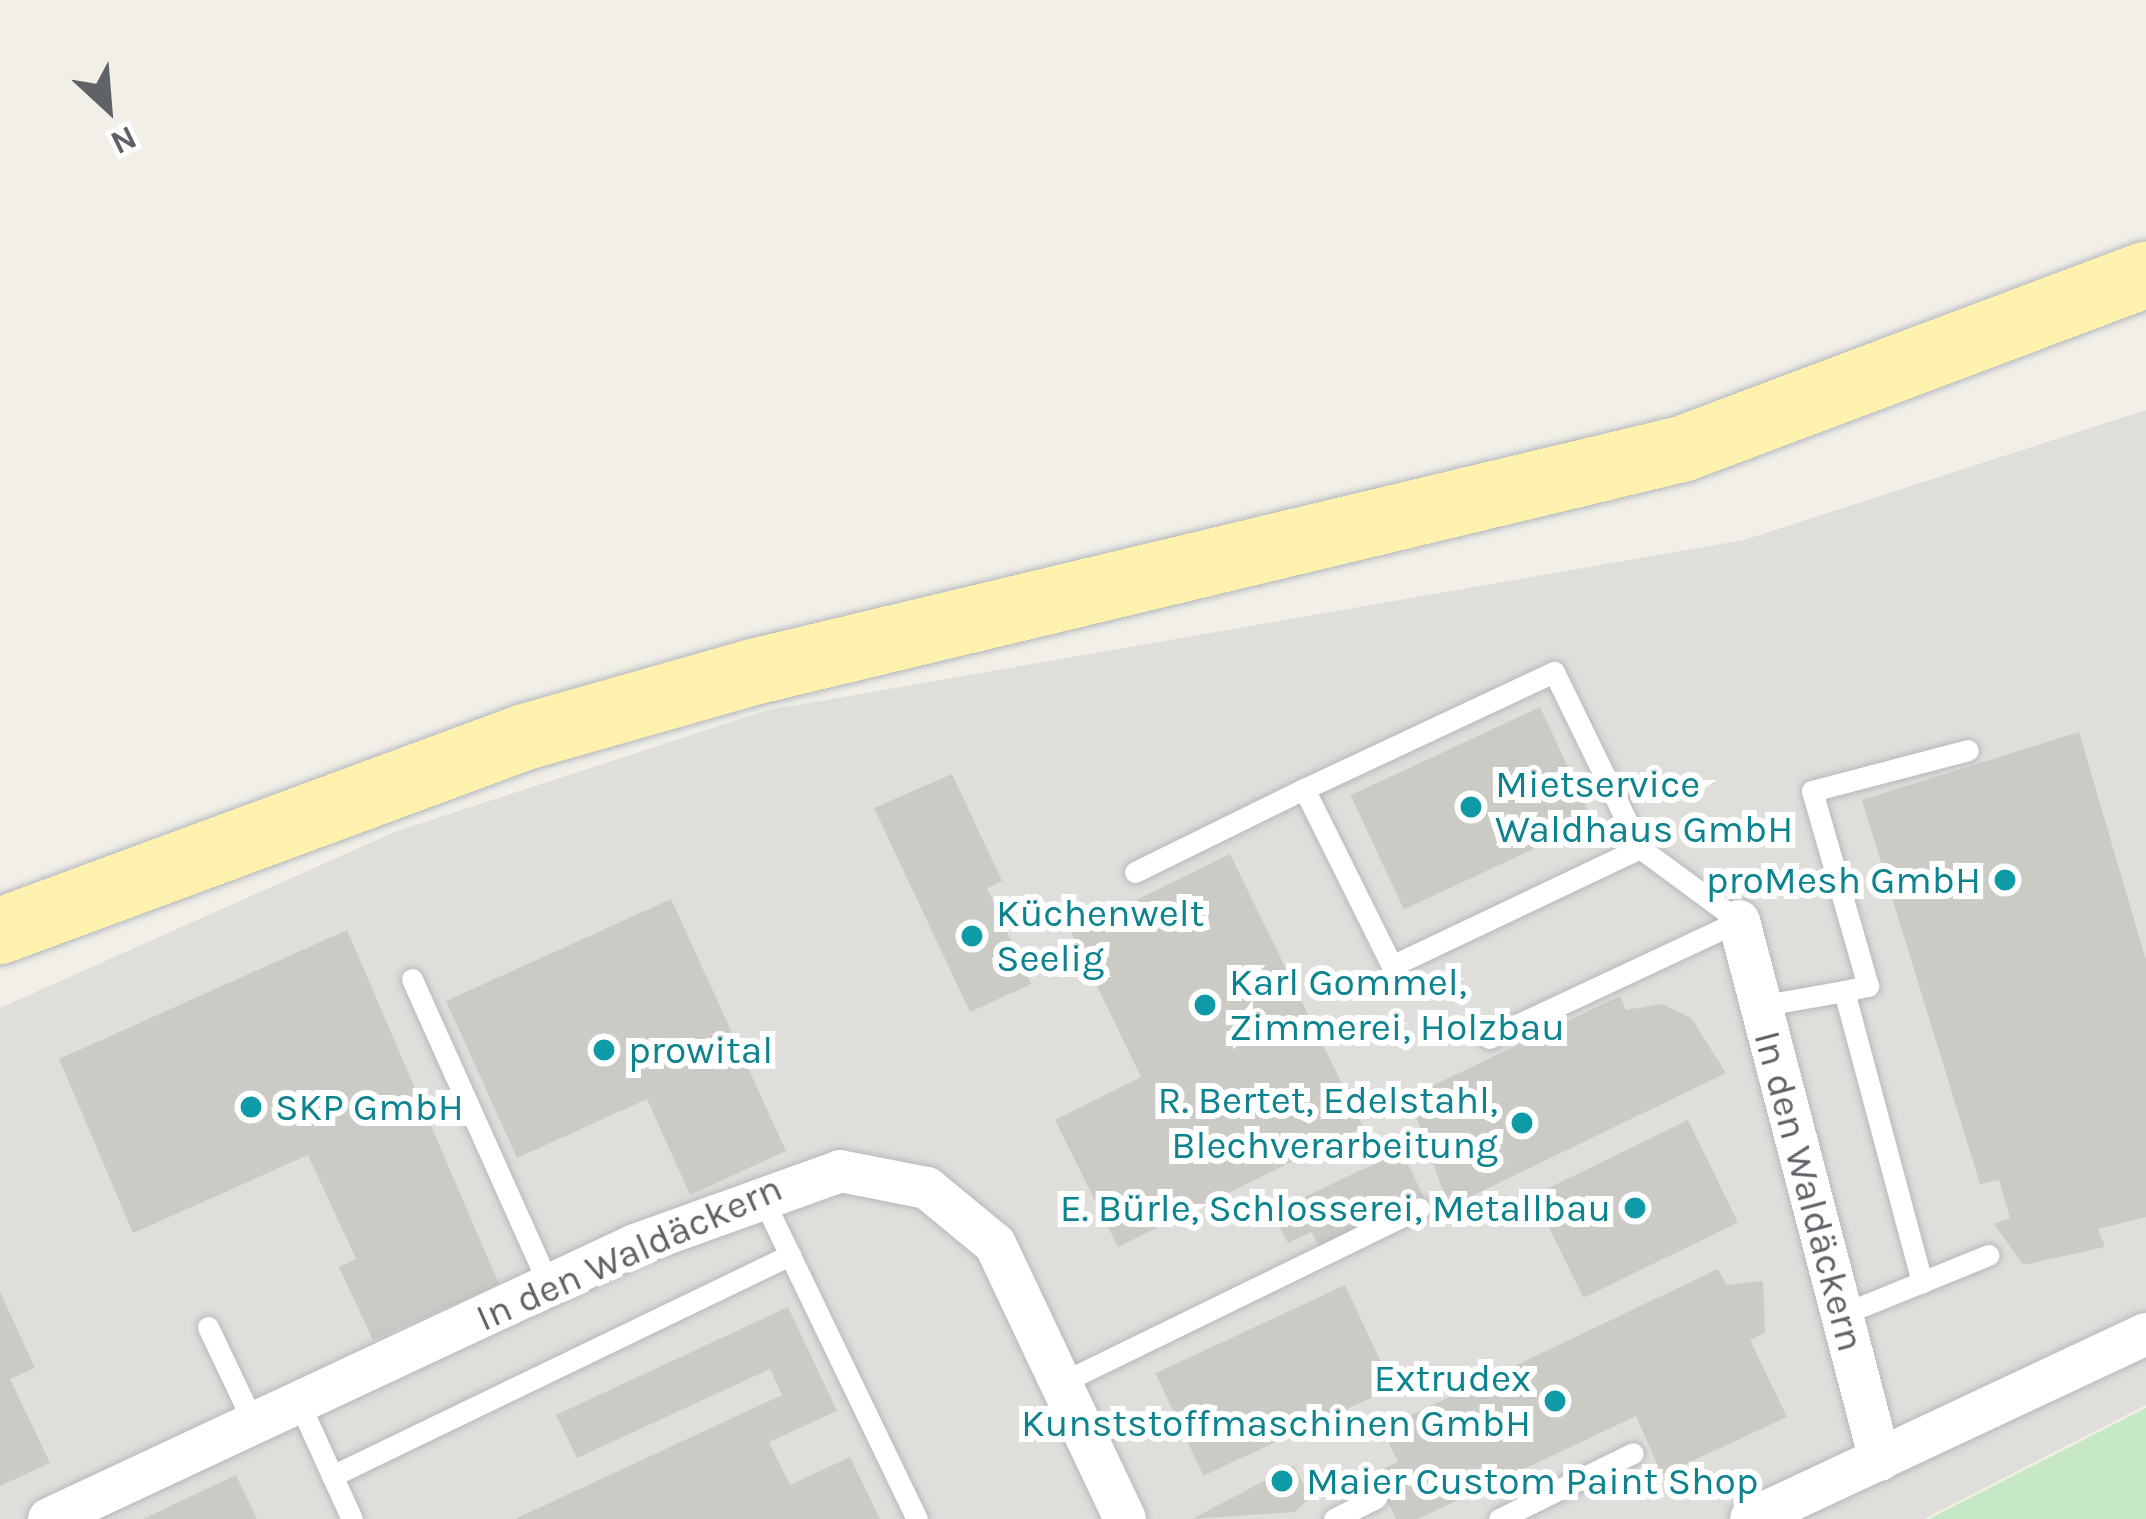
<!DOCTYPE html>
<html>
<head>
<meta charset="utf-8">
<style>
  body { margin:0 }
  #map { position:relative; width:2146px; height:1519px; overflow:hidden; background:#f1efe8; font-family:Karla,sans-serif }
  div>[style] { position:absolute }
  .industrial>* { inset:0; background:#e0deda }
  .green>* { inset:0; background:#c5e8c5 }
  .building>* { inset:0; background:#cccac5; transform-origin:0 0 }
  .roads { filter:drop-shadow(0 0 3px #b5b8bc) drop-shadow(0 0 3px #b5b8bc) }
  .lane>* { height:21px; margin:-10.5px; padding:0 10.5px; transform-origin:10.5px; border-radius:10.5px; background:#fff }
  .street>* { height:42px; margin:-21px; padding:0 21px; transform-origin:21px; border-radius:21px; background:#fff }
  .primary>* { height:66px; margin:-33px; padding:0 33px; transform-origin:33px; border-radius:33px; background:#fff2af }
  .dots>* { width:33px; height:33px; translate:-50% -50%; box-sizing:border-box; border:6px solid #fff; border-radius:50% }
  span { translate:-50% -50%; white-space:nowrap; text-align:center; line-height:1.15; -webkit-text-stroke:12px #fff; paint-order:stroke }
  .culture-label { font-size:39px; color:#0d838f }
  .left { translate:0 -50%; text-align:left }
  .right { translate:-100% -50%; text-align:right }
  .street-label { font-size:39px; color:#5f6368 }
  .north { position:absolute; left:48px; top:48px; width:120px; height:120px; -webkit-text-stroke:9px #fff; paint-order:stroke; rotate:154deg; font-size:33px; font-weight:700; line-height:48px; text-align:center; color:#5f6368 }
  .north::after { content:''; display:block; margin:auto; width:42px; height:54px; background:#5f6368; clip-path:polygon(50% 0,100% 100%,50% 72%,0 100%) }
</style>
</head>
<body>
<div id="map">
  <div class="industrial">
    <div style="clip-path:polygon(2146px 410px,2146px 1405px,1924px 1519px,0 1519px,0 1008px,397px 831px,768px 710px,1744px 540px)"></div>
  </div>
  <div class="green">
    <div style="clip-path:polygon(2146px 1408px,2146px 1519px,1929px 1519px)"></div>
  </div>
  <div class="building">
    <div style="left:1540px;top:707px;width:126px;height:209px;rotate:65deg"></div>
    <div style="clip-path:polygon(2079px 732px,2146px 960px,2146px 1217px,2098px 1229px,2105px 1247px,2023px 1265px,1994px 1224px,2010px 1218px,1999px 1180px,1980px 1184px,1862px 800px)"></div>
    <div style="clip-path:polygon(952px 774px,1002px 881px,987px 888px,1031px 984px,970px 1012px,874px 808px)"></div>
    <div style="clip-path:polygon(1230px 854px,1363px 1127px,1118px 1247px,1055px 1120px,1141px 1077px,1071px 932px)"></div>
    <div style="clip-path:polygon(671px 899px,786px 1151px,690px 1195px,647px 1099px,517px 1158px,446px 1001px)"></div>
    <div style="clip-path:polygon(347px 930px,499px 1284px,373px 1340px,339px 1267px,356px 1259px,308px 1155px,133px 1233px,59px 1059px)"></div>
    <div style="clip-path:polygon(1620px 996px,1626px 1010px,1662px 1004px,1691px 1018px,1726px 1073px,1449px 1207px,1409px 1097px)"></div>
    <div style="left:1688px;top:1120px;width:114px;height:172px;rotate:64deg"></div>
    <div style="clip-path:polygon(1402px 1151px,1424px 1198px,1319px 1247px,1312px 1232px,1288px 1243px,1272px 1212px)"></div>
    <div style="clip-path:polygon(1718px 1269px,1727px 1285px,1763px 1281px,1765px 1333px,1750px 1340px,1787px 1417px,1662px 1475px,1636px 1416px,1418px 1519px,1396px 1519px,1374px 1473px,1398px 1462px,1382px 1429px)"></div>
    <div style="left:1345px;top:1285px;width:113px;height:209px;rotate:65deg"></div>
    <div style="clip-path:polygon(0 1292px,35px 1368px,10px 1379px,50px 1463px,0 1486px)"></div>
    <div style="clip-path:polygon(788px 1307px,837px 1411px,769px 1442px,790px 1485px,850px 1457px,880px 1519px,515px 1519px,782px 1395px,770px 1369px,577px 1458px,556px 1415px)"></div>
    <div style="clip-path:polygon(1294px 1465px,1310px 1497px,1295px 1512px,1192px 1519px)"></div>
    <div style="clip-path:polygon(236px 1475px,257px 1519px,143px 1519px)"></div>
  </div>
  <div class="roads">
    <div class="lane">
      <div style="left:1135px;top:872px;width:188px;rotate:-26.2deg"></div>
      <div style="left:412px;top:979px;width:335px;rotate:65.9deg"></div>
      <div style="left:1844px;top:991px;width:25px;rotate:-12deg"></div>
      <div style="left:1868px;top:986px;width:203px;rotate:-106deg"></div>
      <div style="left:1812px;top:791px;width:161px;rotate:-14.7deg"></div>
      <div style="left:1759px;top:1006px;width:86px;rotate:-10deg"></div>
      <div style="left:1844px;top:991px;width:302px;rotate:75deg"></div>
      <div style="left:1489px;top:1038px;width:276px;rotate:-25.1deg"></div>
      <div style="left:1739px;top:921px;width:123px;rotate:-143.6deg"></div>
      <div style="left:1640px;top:848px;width:275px;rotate:154.6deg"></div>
      <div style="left:1392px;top:966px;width:198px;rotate:-116.4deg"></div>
      <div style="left:1304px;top:789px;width:276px;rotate:-25.1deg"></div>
      <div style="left:1554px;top:672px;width:196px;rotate:64deg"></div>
      <div style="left:761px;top:1195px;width:360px;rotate:64.3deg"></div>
      <div style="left:1843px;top:1314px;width:157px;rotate:-22.1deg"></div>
      <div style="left:208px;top:1327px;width:107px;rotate:64.6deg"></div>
      <div style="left:1065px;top:1381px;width:394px;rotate:-26deg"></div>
      <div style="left:300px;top:1405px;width:125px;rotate:65.5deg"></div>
      <div style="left:332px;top:1476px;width:509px;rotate:-25.76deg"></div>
      <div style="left:1334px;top:1519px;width:47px;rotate:-26.6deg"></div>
      <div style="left:1499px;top:1519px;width:149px;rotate:-26.2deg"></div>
    </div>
    <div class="street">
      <div style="left:1739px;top:921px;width:557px;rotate:75.34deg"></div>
      <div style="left:49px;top:1519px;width:647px;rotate:-25.06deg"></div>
      <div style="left:635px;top:1245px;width:218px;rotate:-19.8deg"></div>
      <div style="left:840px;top:1171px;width:89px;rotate:11.1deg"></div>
      <div style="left:927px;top:1188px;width:88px;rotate:39.5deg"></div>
      <div style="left:995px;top:1244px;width:304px;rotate:64.7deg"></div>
      <div style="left:1751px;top:1519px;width:436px;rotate:-25.1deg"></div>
    </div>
    <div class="primary">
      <div style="left:0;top:931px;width:560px;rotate:-20.28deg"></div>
      <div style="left:525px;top:737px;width:237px;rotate:-15.9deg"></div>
      <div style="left:753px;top:672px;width:955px;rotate:-13.5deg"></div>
      <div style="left:1682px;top:449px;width:496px;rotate:-20.6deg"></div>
    </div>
  </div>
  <div class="dots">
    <div style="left:1471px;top:807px;background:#0f9aa8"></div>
    <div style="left:2005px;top:880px;background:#0f9aa8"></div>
    <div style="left:972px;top:936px;background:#0f9aa8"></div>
    <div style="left:1205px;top:1005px;background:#0f9aa8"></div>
    <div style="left:604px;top:1050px;background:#0f9aa8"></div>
    <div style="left:251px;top:1107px;background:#0f9aa8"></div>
    <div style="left:1522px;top:1123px;background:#0f9aa8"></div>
    <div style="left:1635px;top:1208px;background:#0f9aa8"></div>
    <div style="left:1555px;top:1401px;background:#0f9aa8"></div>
    <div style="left:1282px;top:1481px;background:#0f9aa8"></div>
  </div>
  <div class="culture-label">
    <span class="left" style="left:1495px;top:807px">Mietservice<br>Waldhaus GmbH</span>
    <span class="right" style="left:1981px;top:880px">proMesh GmbH</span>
    <span class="left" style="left:996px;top:936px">Küchenwelt<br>Seelig</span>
    <span class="left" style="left:1229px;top:1005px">Karl Gommel,<br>Zimmerei, Holzbau</span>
    <span class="left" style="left:628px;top:1050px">prowital</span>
    <span class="right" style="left:1498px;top:1123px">R. Bertet, Edelstahl,<br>Blechverarbeitung</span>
    <span class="left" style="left:275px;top:1107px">SKP GmbH</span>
    <span class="right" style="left:1611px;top:1208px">E. Bürle, Schlosserei, Metallbau</span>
    <span class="right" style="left:1531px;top:1401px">Extrudex<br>Kunststoffmaschinen GmbH</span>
    <span class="left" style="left:1306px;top:1481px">Maier Custom Paint Shop</span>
  </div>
  <div class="street-label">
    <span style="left:1809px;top:1191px;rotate:75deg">In den Waldäckern</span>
    <span style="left:629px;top:1253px;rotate:-24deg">In den Waldäckern</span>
  </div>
  <div class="north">N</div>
</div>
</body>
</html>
